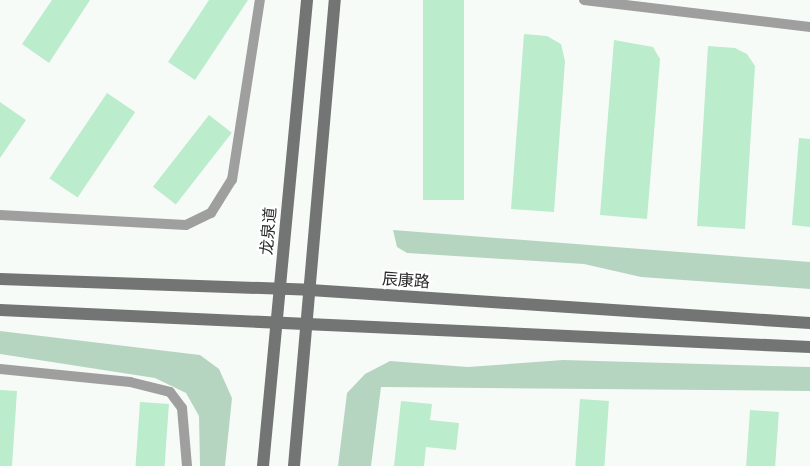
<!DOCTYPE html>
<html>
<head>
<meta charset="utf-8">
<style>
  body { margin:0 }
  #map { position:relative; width:810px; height:466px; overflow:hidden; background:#f7fbf8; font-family:"Exo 2","Noto Sans SC",sans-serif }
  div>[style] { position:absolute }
  .green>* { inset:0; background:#b6d5c1 }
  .building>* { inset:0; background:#bbeccc; transform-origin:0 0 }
  .lane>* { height:10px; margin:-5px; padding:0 5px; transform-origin:5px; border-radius:5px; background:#9e9f9e }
  .secondary>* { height:12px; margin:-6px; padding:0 6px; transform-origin:6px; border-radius:6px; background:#727573 }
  span { translate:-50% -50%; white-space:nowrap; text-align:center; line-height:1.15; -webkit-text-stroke:4.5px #fff; paint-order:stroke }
  .street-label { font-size:16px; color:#282928 }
</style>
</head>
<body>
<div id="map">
  <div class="green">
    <div style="clip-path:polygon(393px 230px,810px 262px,810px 289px,641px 277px,584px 264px,407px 253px,397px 247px)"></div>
    <div style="clip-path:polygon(0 331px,200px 355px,219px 369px,232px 398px,225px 466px,200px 466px,199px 416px,186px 393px,155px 378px,0 354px)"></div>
    <div style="clip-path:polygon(563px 360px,810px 367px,810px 391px,381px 387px,371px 466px,338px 466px,347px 393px,365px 374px,390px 361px,468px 367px)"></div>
  </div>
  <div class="building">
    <div style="clip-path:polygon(52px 0,90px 0,49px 63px,22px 44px)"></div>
    <div style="clip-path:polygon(209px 0,248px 0,195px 80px,168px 62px)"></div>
    <div style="left:423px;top:0;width:41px;height:200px"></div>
    <div style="clip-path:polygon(524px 34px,547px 36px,561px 44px,565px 61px,554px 212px,511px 209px)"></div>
    <div style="clip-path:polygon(614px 40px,653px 47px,660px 59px,647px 219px,600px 215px)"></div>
    <div style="clip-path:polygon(708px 46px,735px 48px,747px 54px,755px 66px,745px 229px,697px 226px)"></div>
    <div style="left:107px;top:93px;width:34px;height:103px;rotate:34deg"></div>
    <div style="clip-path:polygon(0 102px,26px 120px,0 158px)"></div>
    <div style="left:209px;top:115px;width:29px;height:91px;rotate:38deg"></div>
    <div style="clip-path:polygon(799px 138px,810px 139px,810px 227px,792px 225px)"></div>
    <div style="clip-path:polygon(0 390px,17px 391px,12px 466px,0 466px)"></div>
    <div style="left:580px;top:399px;width:29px;height:67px;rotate:4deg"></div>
    <div style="clip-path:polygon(401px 401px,432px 404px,430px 420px,459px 423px,456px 450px,426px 447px,424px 466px,394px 466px)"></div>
    <div style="left:140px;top:402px;width:29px;height:64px;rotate:4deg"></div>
    <div style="left:750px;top:410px;width:29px;height:56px;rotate:4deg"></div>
  </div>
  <div class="lane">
    <div style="left:584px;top:0;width:228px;rotate:6.8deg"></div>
    <div style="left:0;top:215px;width:186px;rotate:3.1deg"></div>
    <div style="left:186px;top:225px;width:28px;rotate:-26deg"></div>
    <div style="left:211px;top:213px;width:39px;rotate:-58deg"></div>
    <div style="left:232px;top:180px;width:182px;rotate:-81.2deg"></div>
    <div style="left:0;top:369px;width:131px;rotate:5.7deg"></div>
    <div style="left:130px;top:382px;width:41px;rotate:14deg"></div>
    <div style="left:170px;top:392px;width:20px;rotate:53deg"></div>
    <div style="left:182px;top:408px;width:58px;rotate:85.1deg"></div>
  </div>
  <div class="secondary">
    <div style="left:0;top:279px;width:310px;rotate:2deg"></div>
    <div style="left:310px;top:290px;width:501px;rotate:3.78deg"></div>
    <div style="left:0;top:310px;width:811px;rotate:2.62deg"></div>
    <div style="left:263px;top:466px;width:468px;rotate:-84.6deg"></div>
    <div style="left:294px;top:466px;width:468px;rotate:-85deg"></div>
  </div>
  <div class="street-label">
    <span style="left:268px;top:231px;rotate:-85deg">龙泉道</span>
    <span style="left:406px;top:280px;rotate:4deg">辰康路</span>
  </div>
</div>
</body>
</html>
